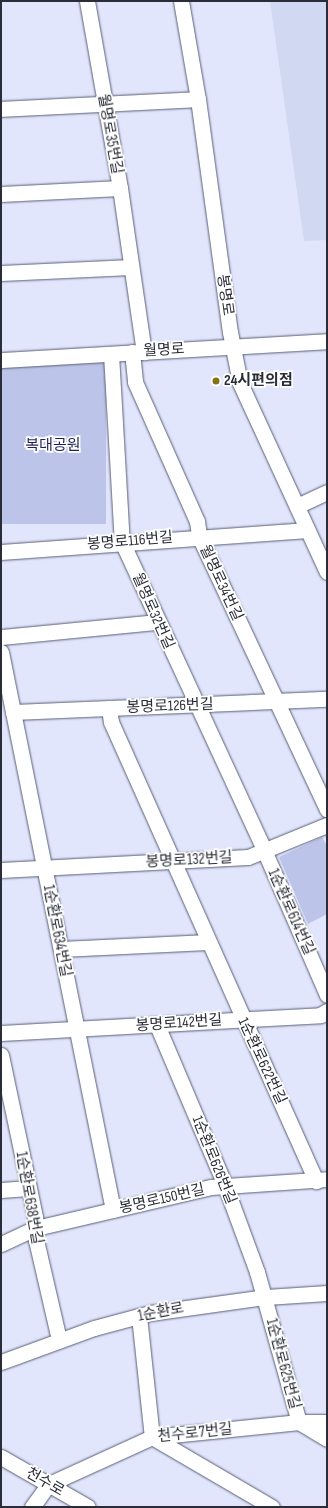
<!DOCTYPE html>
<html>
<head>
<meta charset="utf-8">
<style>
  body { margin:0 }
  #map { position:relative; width:328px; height:1508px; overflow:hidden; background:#e1e6fd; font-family:"Sofia Sans Condensed","Noto Sans KR",sans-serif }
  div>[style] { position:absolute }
  .built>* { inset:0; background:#d1d8f2 }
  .green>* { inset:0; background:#bcc5e9; transform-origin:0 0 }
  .roads { filter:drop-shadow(0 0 1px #585e75) drop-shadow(0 0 1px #585e75) }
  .minor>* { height:15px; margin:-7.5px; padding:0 7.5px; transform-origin:7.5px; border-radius:7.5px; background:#fff }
  .dots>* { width:11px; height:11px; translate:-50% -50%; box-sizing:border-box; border:2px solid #fff; border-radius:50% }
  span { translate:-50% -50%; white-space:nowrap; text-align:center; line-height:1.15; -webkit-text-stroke:3.5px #fff; paint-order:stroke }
  .street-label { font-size:15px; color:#2a2d37 }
  .poi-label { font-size:15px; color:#2a2d37; font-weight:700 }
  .left { translate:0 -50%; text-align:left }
  .park-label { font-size:15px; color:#1e225a }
  .frame { position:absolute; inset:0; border:2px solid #2a2d37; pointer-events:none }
</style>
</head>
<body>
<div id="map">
  <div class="built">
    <div style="clip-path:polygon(270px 1px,327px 1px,327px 240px,304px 241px)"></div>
  </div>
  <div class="green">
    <div style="left:106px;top:362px;width:162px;height:105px;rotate:90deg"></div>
    <div style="clip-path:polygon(322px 837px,327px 846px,327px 914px,308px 924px,279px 857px)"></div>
  </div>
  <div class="roads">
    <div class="minor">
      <div style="left:87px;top:1px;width:190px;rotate:80deg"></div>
      <div style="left:120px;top:188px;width:166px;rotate:81.7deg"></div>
      <div style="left:181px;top:1px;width:99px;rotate:80.2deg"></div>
      <div style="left:198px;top:99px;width:235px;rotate:82.2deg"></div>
      <div style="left:230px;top:332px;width:52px;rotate:78.9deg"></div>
      <div style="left:240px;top:383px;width:208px;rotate:65.3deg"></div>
      <div style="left:1px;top:109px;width:197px;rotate:-2.9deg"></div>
      <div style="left:1px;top:194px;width:119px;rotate:-2.9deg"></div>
      <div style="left:1px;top:273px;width:130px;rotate:-2.6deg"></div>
      <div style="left:132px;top:352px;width:30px;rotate:84deg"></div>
      <div style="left:135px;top:382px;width:152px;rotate:66deg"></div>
      <div style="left:197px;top:521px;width:15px;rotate:82deg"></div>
      <div style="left:199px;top:536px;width:302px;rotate:64.9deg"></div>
      <div style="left:111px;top:354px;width:188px;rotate:86.7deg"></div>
      <div style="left:122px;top:542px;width:339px;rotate:65.2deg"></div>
      <div style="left:264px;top:850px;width:158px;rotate:66.5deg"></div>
      <div style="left:1px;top:360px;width:327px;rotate:-3.3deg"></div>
      <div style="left:297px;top:506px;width:33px;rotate:-25deg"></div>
      <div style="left:1px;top:552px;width:307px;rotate:-4.1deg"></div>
      <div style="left:1px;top:637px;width:158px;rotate:-5.5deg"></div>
      <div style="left:1px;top:652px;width:569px;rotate:78.65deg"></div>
      <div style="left:109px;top:708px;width:14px;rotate:82deg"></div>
      <div style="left:111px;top:722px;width:503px;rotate:65.93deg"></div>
      <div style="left:13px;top:712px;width:314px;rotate:-2.4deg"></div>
      <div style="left:1px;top:870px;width:247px;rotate:-3deg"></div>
      <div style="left:248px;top:857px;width:85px;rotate:-22.1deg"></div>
      <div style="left:61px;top:949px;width:147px;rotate:-2.7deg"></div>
      <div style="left:157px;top:1025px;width:174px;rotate:67deg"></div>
      <div style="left:225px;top:1185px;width:93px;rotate:69.8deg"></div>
      <div style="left:257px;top:1272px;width:156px;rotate:74.4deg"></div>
      <div style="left:299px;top:1422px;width:33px;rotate:31deg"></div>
      <div style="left:1px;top:1033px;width:320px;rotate:-3.2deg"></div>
      <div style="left:320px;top:1015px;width:8px;rotate:-30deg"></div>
      <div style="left:1px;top:1055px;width:166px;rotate:78.1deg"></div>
      <div style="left:35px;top:1217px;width:23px;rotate:88deg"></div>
      <div style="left:36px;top:1240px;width:103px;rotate:77deg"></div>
      <div style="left:1px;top:1190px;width:28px;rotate:-4deg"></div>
      <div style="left:1px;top:1244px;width:38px;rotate:-25deg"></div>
      <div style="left:36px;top:1228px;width:180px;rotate:-13.2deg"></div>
      <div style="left:211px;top:1187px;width:116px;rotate:-3.9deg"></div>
      <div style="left:139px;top:1316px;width:122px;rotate:83.9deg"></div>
      <div style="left:152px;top:1437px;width:139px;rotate:30.3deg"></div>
      <div style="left:1px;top:1362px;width:99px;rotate:-20.1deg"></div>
      <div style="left:94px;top:1328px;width:58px;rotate:-15deg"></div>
      <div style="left:150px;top:1313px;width:117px;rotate:-7.9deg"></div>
      <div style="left:266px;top:1297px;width:61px;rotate:-3.8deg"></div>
      <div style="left:1px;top:1457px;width:100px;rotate:29.9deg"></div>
      <div style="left:32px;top:1507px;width:29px;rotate:-54deg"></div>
      <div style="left:49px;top:1484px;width:113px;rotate:-24.5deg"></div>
      <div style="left:152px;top:1437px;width:148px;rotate:-5.8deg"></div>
      <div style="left:299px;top:1422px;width:28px"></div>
    </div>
  </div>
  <div class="dots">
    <div style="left:216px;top:381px;background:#877213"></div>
  </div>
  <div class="street-label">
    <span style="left:110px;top:134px;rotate:80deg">월명로35번길</span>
    <span style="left:225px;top:295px;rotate:82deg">봉명로</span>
    <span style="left:164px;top:350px;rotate:-3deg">월명로</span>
    <span style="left:130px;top:541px;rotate:-5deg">봉명로116번길</span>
    <span style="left:221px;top:583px;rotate:65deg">월명로34번길</span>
    <span style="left:153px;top:611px;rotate:66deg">월명로32번길</span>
    <span style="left:170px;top:706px;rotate:-2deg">봉명로126번길</span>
    <span style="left:189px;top:860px;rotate:-3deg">봉명로132번길</span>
    <span style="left:291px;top:912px;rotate:66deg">1순환로614번길</span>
    <span style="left:57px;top:931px;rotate:79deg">1순환로634번길</span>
    <span style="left:179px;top:1023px;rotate:-4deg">봉명로142번길</span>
    <span style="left:262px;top:1061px;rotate:65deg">1순환로622번길</span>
    <span style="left:214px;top:1160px;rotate:68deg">1순환로626번길</span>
    <span style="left:29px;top:1198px;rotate:80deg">1순환로638번길</span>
    <span style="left:162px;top:1199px;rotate:-13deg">봉명로150번길</span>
    <span style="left:161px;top:1312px;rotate:-11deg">1순환로</span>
    <span style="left:283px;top:1364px;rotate:75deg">1순환로625번길</span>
    <span style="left:195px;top:1433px;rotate:-6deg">천수로7번길</span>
    <span style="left:45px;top:1482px;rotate:30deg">천수로</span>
  </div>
  <div class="poi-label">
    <span class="left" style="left:224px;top:381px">24시편의점</span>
  </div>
  <div class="park-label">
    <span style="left:53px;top:446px">복대공원</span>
  </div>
  <div class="frame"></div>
</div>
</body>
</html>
